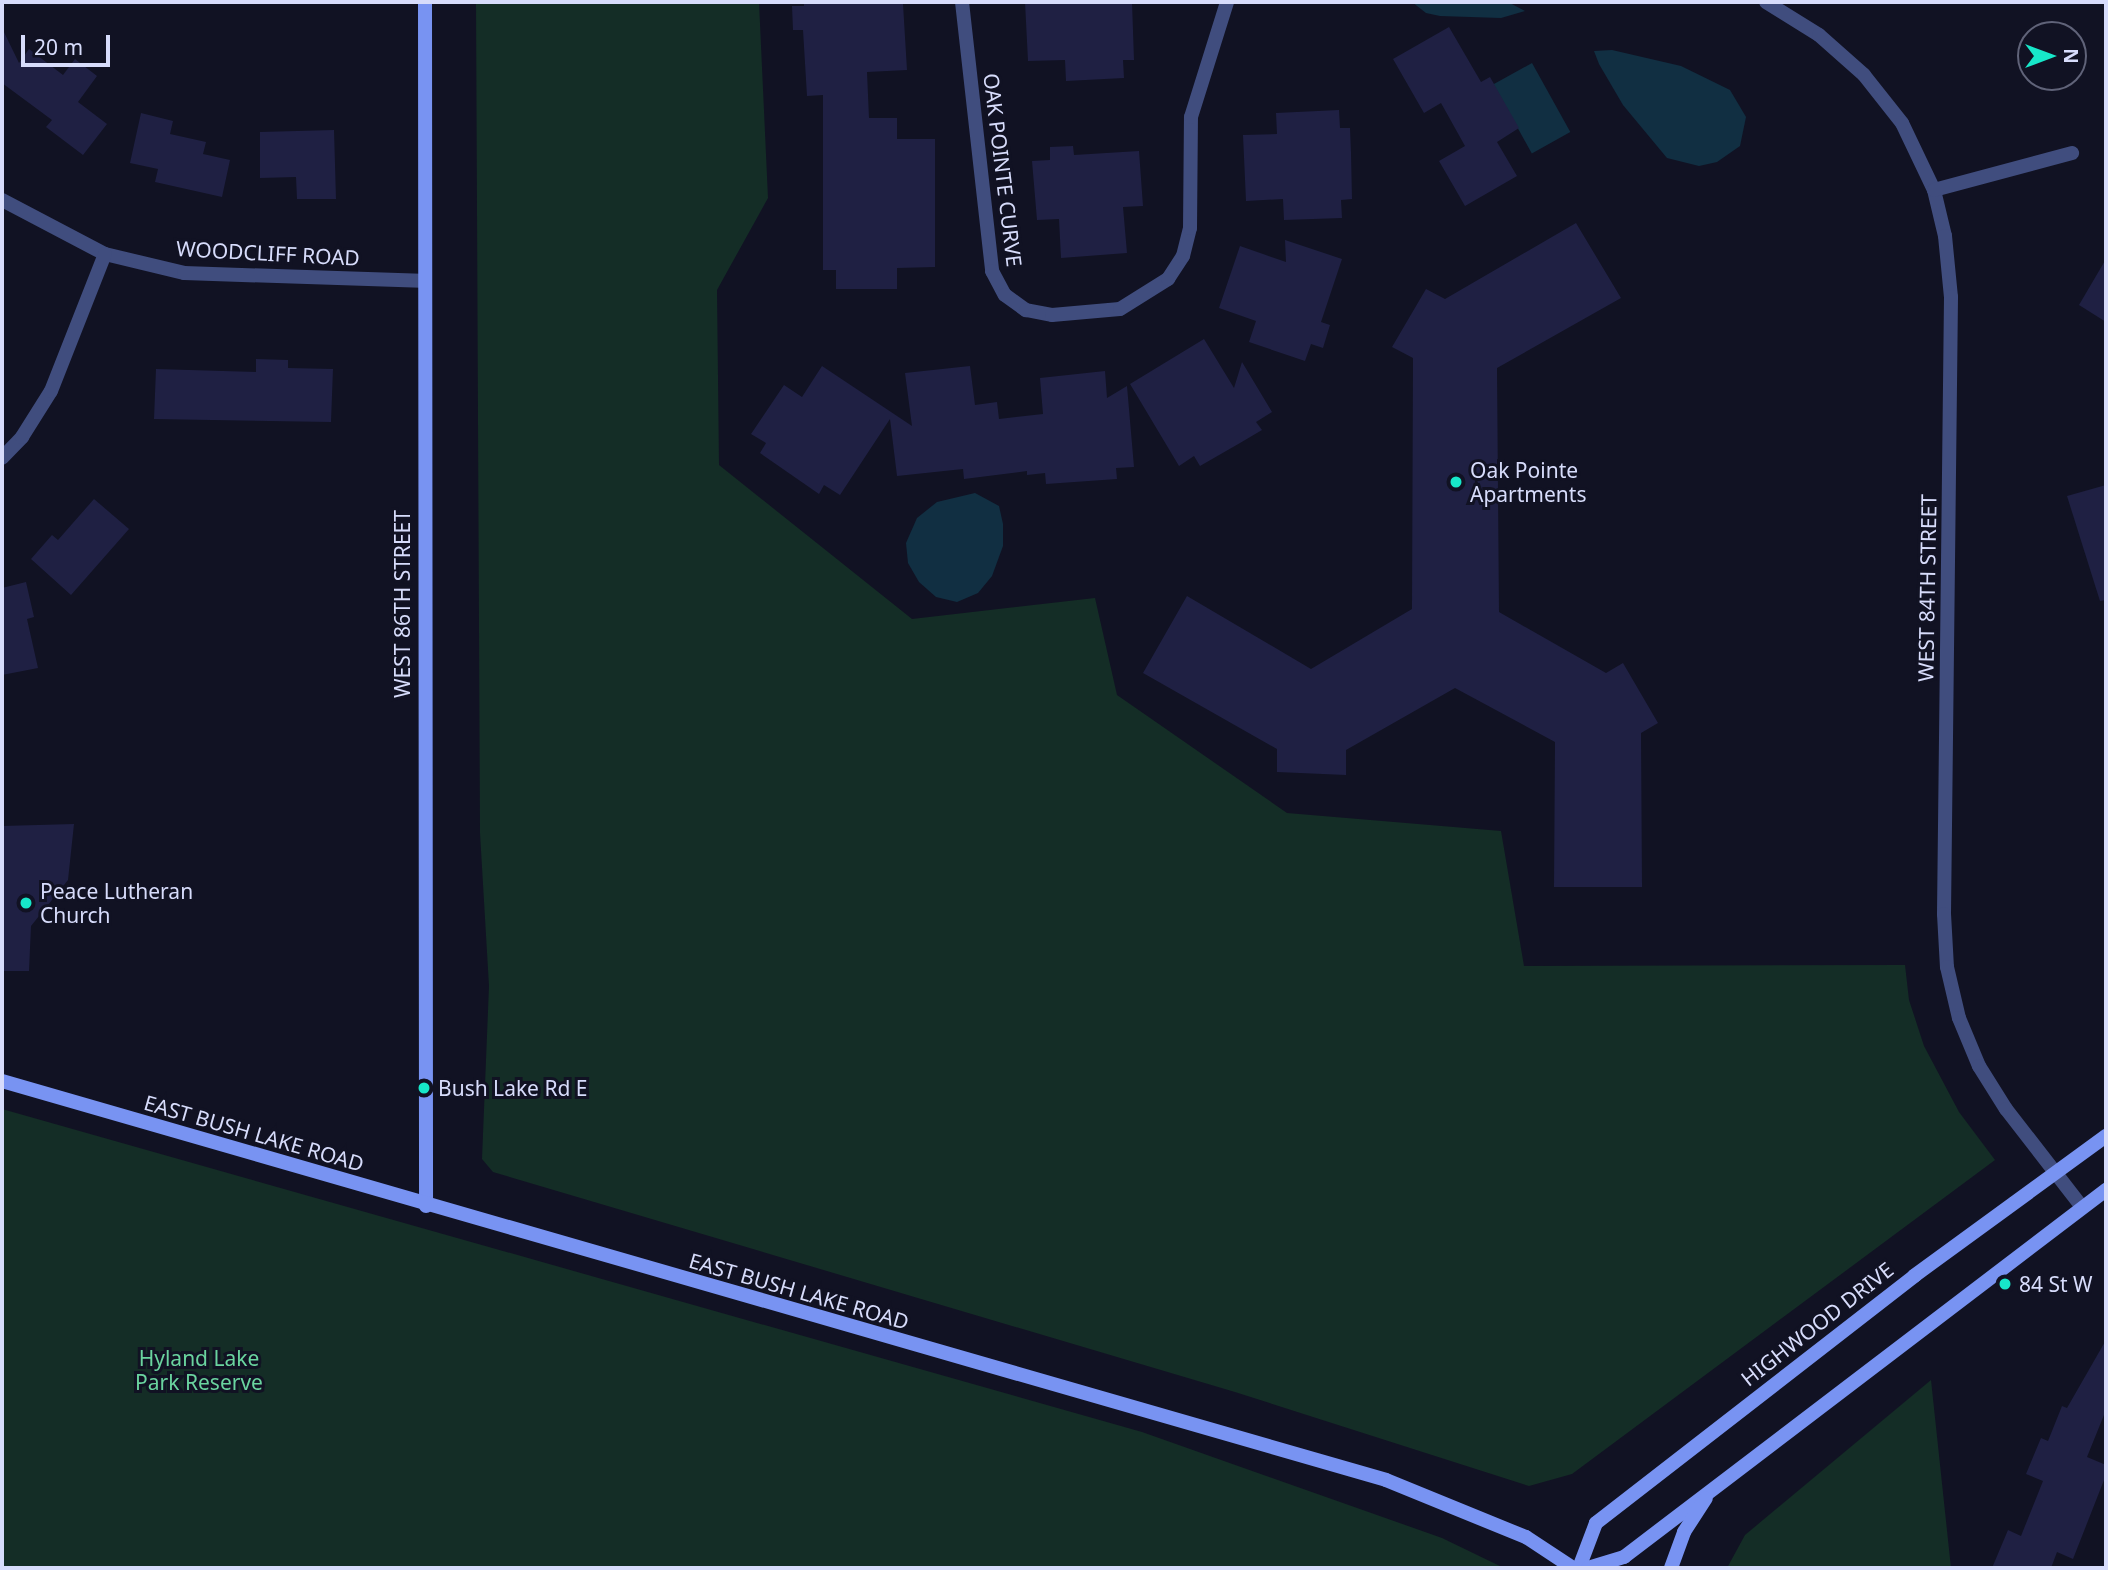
<!DOCTYPE html>
<html>
<head>
<meta charset="utf-8">
<style>
  body { margin:0 }
  #map { position:relative; width:2108px; height:1570px; overflow:hidden; background:#111223; font-family:"Noto Sans",sans-serif }
  div>[style] { position:absolute }
  .green>* { inset:0; background:#142d26 }
  .water>* { inset:0; background:#112f42; transform-origin:0 0 }
  .building>* { inset:0; background:#1f2043 }
  .street>* { height:14px; margin:-7px; padding:0 7px; transform-origin:7px; border-radius:7px; background:#404d7e }
  .secondary>* { height:14px; margin:-7px; padding:0 7px; transform-origin:7px; border-radius:7px; background:#7893f2 }
  .dots>* { width:19px; height:19px; translate:-50% -50%; box-sizing:border-box; border:4px solid #111223; border-radius:50% }
  span { translate:-50% -50%; white-space:nowrap; text-align:center; line-height:1.15; -webkit-text-stroke:6px #111223; paint-order:stroke }
  .street-label { font-size:21px; color:#d7dcfb }
  .poi-label { font-size:21px; color:#d7dcfb }
  .left { translate:0 -50%; text-align:left }
  .park-label { font-size:21px; color:#6ad49f }
  .frame { position:absolute; inset:0; border:4px solid #d7dcfb; pointer-events:none }
  .north { position:absolute; left:2017px; top:21px; width:70px; height:70px; box-sizing:border-box; background:#111223; border:2px solid #606379; border-radius:50%; rotate:90deg; font-size:19px; font-weight:700; line-height:28px; text-align:center; color:#d7dcfb }
  .north::after { content:''; display:block; margin:auto; width:24px; height:32px; background:#17e7c9; clip-path:polygon(50% 0,100% 100%,50% 72%,0 100%) }
  .scale { position:absolute; left:21px; top:35px; width:89px; height:32px; box-sizing:border-box; border:4px solid #d7dcfb; border-top:0; padding-left:9px; font-size:21px; line-height:24px; white-space:nowrap; color:#d7dcfb; -webkit-text-stroke:5px #111223; paint-order:stroke }
</style>
</head>
<body>
<div id="map">
  <div class="green">
    <div style="clip-path:polygon(476px 2px,759px 2px,768px 198px,717px 290px,719px 465px,912px 619px,1095px 598px,1117px 695px,1287px 813px,1501px 831px,1524px 966px,1905px 965px,1909px 1000px,1924px 1046px,1959px 1112px,1995px 1160px,1572px 1474px,1529px 1486px,1235px 1392px,493px 1172px,482px 1159px,489px 986px,480px 833px)"></div>
    <div style="clip-path:polygon(2px 1109px,1142px 1432px,1442px 1538px,1504px 1568px,2px 1568px)"></div>
    <div style="clip-path:polygon(1931px 1380px,1951px 1568px,1727px 1568px,1745px 1535px)"></div>
  </div>
  <div class="water">
    <div style="clip-path:polygon(1412px 2px,1508px 2px,1525px 11px,1501px 18px,1440px 16px,1426px 13px)"></div>
    <div style="clip-path:polygon(1612px 50px,1681px 66px,1730px 90px,1746px 117px,1740px 146px,1717px 162px,1699px 166px,1667px 158px,1623px 105px,1599px 64px,1594px 51px)"></div>
    <div style="left:1532px;top:63px;width:79px;height:44px;rotate:61deg"></div>
    <div style="clip-path:polygon(975px 493px,999px 506px,1003px 524px,1003px 546px,992px 576px,978px 593px,957px 602px,936px 597px,919px 582px,908px 563px,906px 543px,917px 518px,937px 502px)"></div>
  </div>
  <div class="building">
    <div style="clip-path:polygon(804px 2px,903px 4px,907px 70px,867px 72px,869px 118px,897px 118px,897px 139px,935px 139px,935px 267px,897px 268px,897px 289px,836px 289px,836px 270px,823px 270px,823px 95px,807px 96px,803px 30px,793px 30px,792px 6px,804px 6px)"></div>
    <div style="clip-path:polygon(1025px 2px,1132px 2px,1134px 60px,1123px 60px,1124px 78px,1066px 81px,1065px 60px,1028px 61px)"></div>
    <div style="clip-path:polygon(1449px 27px,1481px 82px,1490px 77px,1519px 128px,1497px 142px,1517px 176px,1465px 206px,1439px 161px,1465px 146px,1441px 103px,1424px 113px,1393px 59px)"></div>
    <div style="clip-path:polygon(2px 28px,19px 63px,29px 49px,63px 75px,75px 59px,97px 76px,78px 102px,107px 124px,83px 155px,46px 127px,52px 120px,2px 83px)"></div>
    <div style="clip-path:polygon(1339px 110px,1340px 128px,1350px 128px,1351px 153px,1352px 199px,1341px 200px,1342px 218px,1284px 220px,1283px 199px,1246px 201px,1243px 135px,1277px 134px,1276px 113px)"></div>
    <div style="clip-path:polygon(141px 113px,173px 121px,170px 134px,206px 142px,203px 154px,230px 160px,222px 197px,155px 182px,158px 169px,130px 163px)"></div>
    <div style="clip-path:polygon(334px 130px,336px 199px,297px 199px,296px 177px,260px 178px,260px 132px)"></div>
    <div style="clip-path:polygon(1073px 146px,1074px 155px,1139px 151px,1143px 206px,1123px 207px,1127px 253px,1061px 258px,1059px 219px,1037px 220px,1032px 161px,1050px 160px,1050px 147px)"></div>
    <div style="clip-path:polygon(1576px 223px,1621px 298px,1497px 368px,1499px 612px,1606px 673px,1623px 663px,1658px 723px,1641px 733px,1642px 887px,1554px 887px,1555px 742px,1455px 688px,1346px 750px,1346px 775px,1277px 772px,1277px 749px,1143px 673px,1187px 596px,1311px 669px,1412px 609px,1413px 358px,1392px 347px,1426px 289px,1445px 299px)"></div>
    <div style="clip-path:polygon(1285px 240px,1342px 259px,1321px 322px,1330px 325px,1323px 348px,1311px 344px,1305px 361px,1249px 342px,1256px 321px,1219px 308px,1240px 246px,1286px 262px)"></div>
    <div style="clip-path:polygon(2106px 259px,2106px 322px,2079px 305px)"></div>
    <div style="clip-path:polygon(1204px 339px,1234px 388px,1242px 362px,1272px 412px,1256px 422px,1262px 430px,1240px 443px,1200px 466px,1194px 456px,1179px 466px,1130px 384px)"></div>
    <div style="clip-path:polygon(256px 359px,288px 360px,288px 368px,333px 369px,331px 422px,154px 419px,156px 369px,256px 372px)"></div>
    <div style="clip-path:polygon(822px 366px,912px 426px,905px 373px,970px 366px,975px 405px,997px 402px,999px 419px,1043px 414px,1040px 378px,1105px 371px,1107px 398px,1127px 386px,1134px 467px,1116px 468px,1117px 479px,1046px 484px,1045px 473px,1027px 475px,1027px 471px,964px 479px,963px 469px,897px 476px,890px 419px,840px 495px,824px 485px,819px 494px,760px 453px,766px 443px,751px 434px,784px 385px,802px 397px)"></div>
    <div style="clip-path:polygon(2106px 485px,2106px 600px,2100px 601px,2067px 496px)"></div>
    <div style="clip-path:polygon(94px 499px,129px 529px,71px 595px,31px 559px,52px 535px,58px 540px)"></div>
    <div style="clip-path:polygon(26px 582px,34px 617px,27px 619px,38px 668px,2px 675px,2px 588px)"></div>
    <div style="clip-path:polygon(74px 824px,68px 880px,31px 926px,29px 971px,2px 971px,2px 826px)"></div>
    <div style="clip-path:polygon(2106px 1340px,2106px 1410px,2087px 1457px,2106px 1465px,2106px 1475px,2073px 1559px,2057px 1552px,2051px 1568px,1992px 1568px,2008px 1530px,2021px 1536px,2043px 1481px,2026px 1474px,2041px 1438px,2048px 1441px,2062px 1406px,2067px 1408px)"></div>
  </div>
  <div class="street">
    <div style="left:962px;top:2px;width:271px;rotate:83.6deg"></div>
    <div style="left:992px;top:271px;width:27px;rotate:62deg"></div>
    <div style="left:1005px;top:295px;width:26px;rotate:36deg"></div>
    <div style="left:1026px;top:310px;width:26px;rotate:11deg"></div>
    <div style="left:1052px;top:315px;width:68px;rotate:-5deg"></div>
    <div style="left:1120px;top:309px;width:57px;rotate:-32deg"></div>
    <div style="left:1168px;top:279px;width:27px;rotate:-57deg"></div>
    <div style="left:1183px;top:256px;width:29px;rotate:-76deg"></div>
    <div style="left:1190px;top:228px;width:111px;rotate:-89.5deg"></div>
    <div style="left:1191px;top:117px;width:121px;rotate:-72.6deg"></div>
    <div style="left:1766px;top:2px;width:62px;rotate:31.9deg"></div>
    <div style="left:1819px;top:35px;width:60px;rotate:41.6deg"></div>
    <div style="left:1864px;top:75px;width:61px;rotate:51.6deg"></div>
    <div style="left:1902px;top:123px;width:74px;rotate:64.5deg"></div>
    <div style="left:1934px;top:190px;width:47px;rotate:76.6deg"></div>
    <div style="left:1945px;top:236px;width:61px;rotate:84.4deg"></div>
    <div style="left:1951px;top:297px;width:617px;rotate:90.65deg"></div>
    <div style="left:1944px;top:914px;width:53px;rotate:86.8deg"></div>
    <div style="left:1947px;top:967px;width:52px;rotate:76.8deg"></div>
    <div style="left:1959px;top:1018px;width:52px;rotate:67.4deg"></div>
    <div style="left:1979px;top:1066px;width:51px;rotate:57.9deg"></div>
    <div style="left:2006px;top:1109px;width:124px;rotate:52.2deg"></div>
    <div style="left:1934px;top:190px;width:143px;rotate:-15deg"></div>
    <div style="left:2px;top:200px;width:116px;rotate:27.7deg"></div>
    <div style="left:105px;top:254px;width:81px;rotate:13.5deg"></div>
    <div style="left:184px;top:273px;width:237px;rotate:1.9deg"></div>
    <div style="left:2px;top:458px;width:29px;rotate:-46deg"></div>
    <div style="left:22px;top:437px;width:54px;rotate:-57.8deg"></div>
    <div style="left:51px;top:391px;width:147px;rotate:-68.5deg"></div>
  </div>
  <div class="secondary">
    <div style="left:425px;top:2px;width:1204px;rotate:89.95deg"></div>
    <div style="left:2px;top:1081px;width:1440px;rotate:16.08deg"></div>
    <div style="left:1386px;top:1480px;width:151px;rotate:22.2deg"></div>
    <div style="left:1526px;top:1537px;width:56px;rotate:33.4deg"></div>
    <div style="left:1579px;top:1568px;width:48px;rotate:-69.3deg"></div>
    <div style="left:1596px;top:1523px;width:403px;rotate:-37.8deg"></div>
    <div style="left:1914px;top:1276px;width:238px;rotate:-36.1deg"></div>
    <div style="left:1588px;top:1568px;width:38px;rotate:-17deg"></div>
    <div style="left:1624px;top:1557px;width:606px;rotate:-37.29deg"></div>
    <div style="left:1671px;top:1568px;width:38px;rotate:-70deg"></div>
    <div style="left:1684px;top:1532px;width:40px;rotate:-57.1deg"></div>
  </div>
  <div class="dots">
    <div style="left:1456px;top:482px;background:#17e7c9"></div>
    <div style="left:26px;top:903px;background:#17e7c9"></div>
    <div style="left:424px;top:1088px;background:#17e7c9"></div>
    <div style="left:2005px;top:1284px;background:#17e7c9"></div>
  </div>
  <div class="street-label">
    <span style="left:1003px;top:170px;rotate:83deg">OAK POINTE CURVE</span>
    <span style="left:268px;top:253px;rotate:3deg">WOODCLIFF ROAD</span>
    <span style="left:1927px;top:588px;rotate:-89deg">WEST 84TH STREET</span>
    <span style="left:402px;top:604px;rotate:-90deg">WEST 86TH STREET</span>
    <span style="left:254px;top:1133px;rotate:16deg">EAST BUSH LAKE ROAD</span>
    <span style="left:799px;top:1291px;rotate:16deg">EAST BUSH LAKE ROAD</span>
    <span style="left:1817px;top:1324px;rotate:-38deg">HIGHWOOD DRIVE</span>
  </div>
  <div class="poi-label">
    <span class="left" style="left:1470px;top:482px">Oak Pointe<br>Apartments</span>
    <span class="left" style="left:40px;top:903px">Peace Lutheran<br>Church</span>
    <span class="left" style="left:438px;top:1088px">Bush Lake Rd E</span>
    <span class="left" style="left:2019px;top:1284px">84 St W</span>
  </div>
  <div class="park-label">
    <span style="left:199px;top:1370px">Hyland Lake<br>Park Reserve</span>
  </div>
  <div class="frame"></div>
  <div class="north">N</div>
  <div class="scale">20 m</div>
</div>
</body>
</html>
